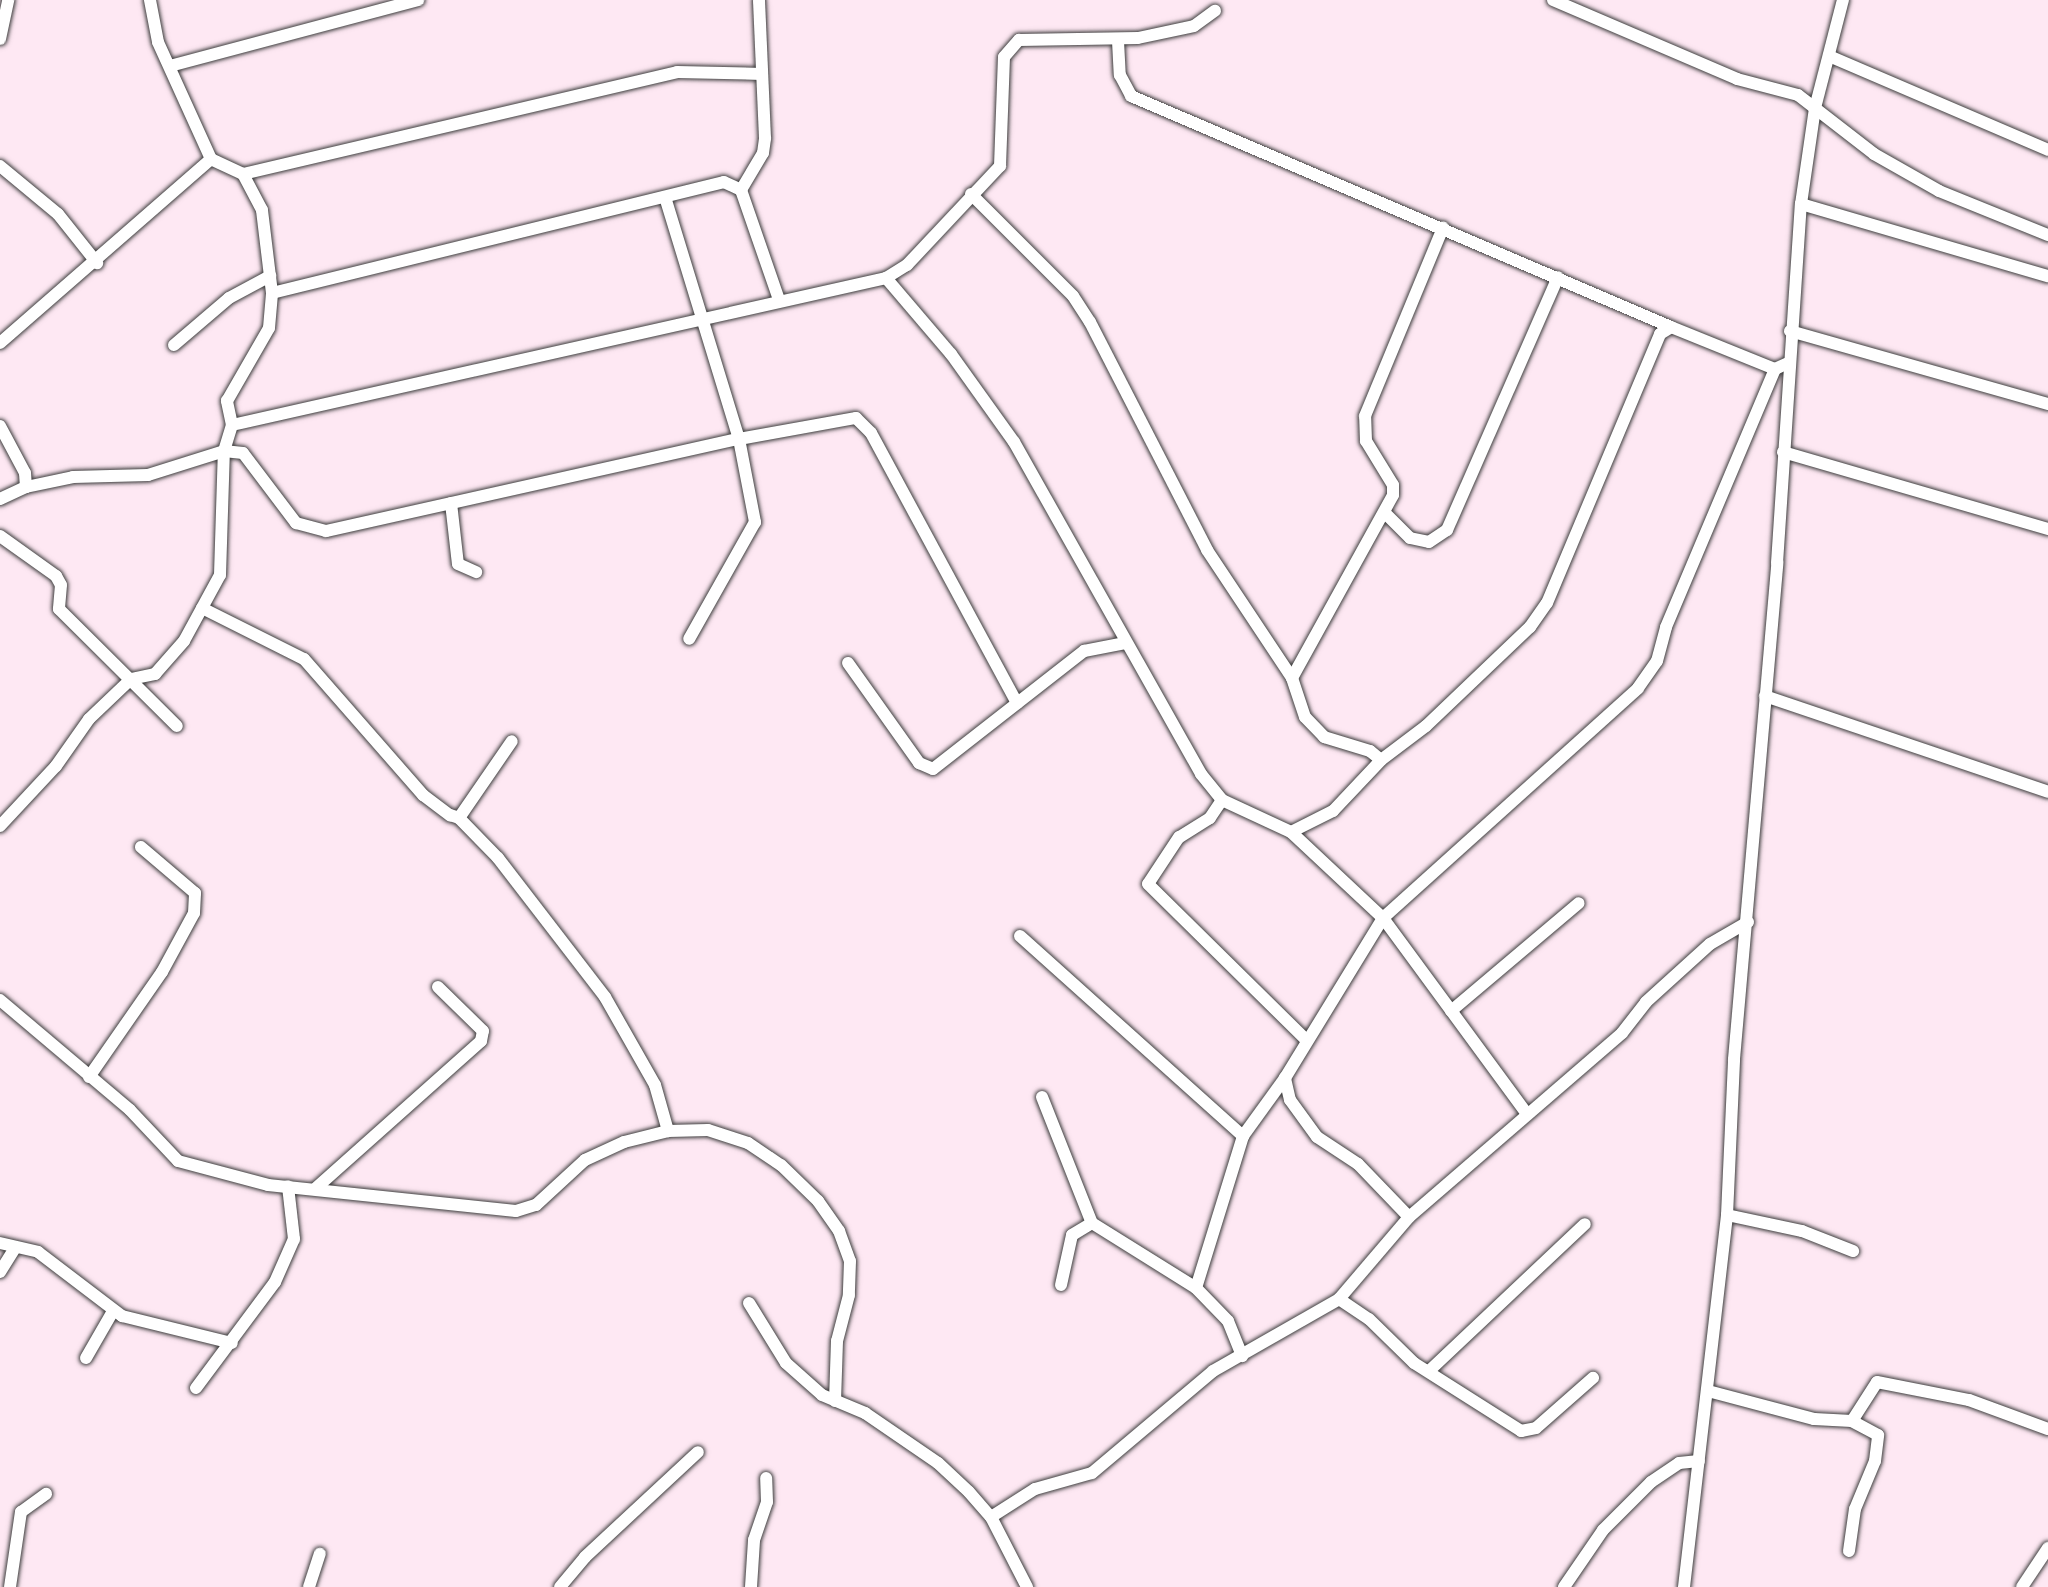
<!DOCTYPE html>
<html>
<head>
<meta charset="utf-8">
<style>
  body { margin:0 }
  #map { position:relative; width:2048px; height:1587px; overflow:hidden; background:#fee8f3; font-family:Lora,serif }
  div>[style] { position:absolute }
  .roads { filter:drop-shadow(0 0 2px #3d3d3d) drop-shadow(0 0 2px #3d3d3d) }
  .minor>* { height:12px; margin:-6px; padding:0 6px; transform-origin:6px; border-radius:6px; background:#fff }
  span { translate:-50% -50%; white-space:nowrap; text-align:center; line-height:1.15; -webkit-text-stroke:8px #fff; paint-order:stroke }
</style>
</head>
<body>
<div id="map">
  <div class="roads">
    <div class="minor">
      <div style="left:1553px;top:0;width:200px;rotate:23.2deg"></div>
      <div style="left:1737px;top:79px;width:63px;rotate:14.7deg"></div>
      <div style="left:1798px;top:95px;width:96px;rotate:37.8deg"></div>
      <div style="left:1874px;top:154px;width:75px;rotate:29.6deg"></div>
      <div style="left:1939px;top:191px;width:118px;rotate:22deg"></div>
      <div style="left:0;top:39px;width:40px;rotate:-78deg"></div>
      <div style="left:1118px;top:41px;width:34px;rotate:87deg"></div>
      <div style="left:1120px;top:75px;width:24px;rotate:62deg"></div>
      <div style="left:1131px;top:96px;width:587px;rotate:23.16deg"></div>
      <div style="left:1829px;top:56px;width:238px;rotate:23.2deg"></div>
      <div style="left:170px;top:66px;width:257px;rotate:-14.9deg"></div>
      <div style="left:0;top:166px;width:75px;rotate:39.6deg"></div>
      <div style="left:58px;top:214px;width:63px;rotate:51.5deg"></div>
      <div style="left:243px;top:174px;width:446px;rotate:-13.2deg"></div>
      <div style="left:677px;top:72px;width:85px;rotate:1.3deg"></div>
      <div style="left:741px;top:190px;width:43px;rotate:-59.3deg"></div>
      <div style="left:763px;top:153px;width:15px;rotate:-82deg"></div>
      <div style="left:765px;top:138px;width:138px;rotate:-92.5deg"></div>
      <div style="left:971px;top:194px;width:144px;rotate:45deg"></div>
      <div style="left:1073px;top:296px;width:31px;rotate:57deg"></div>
      <div style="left:1090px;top:322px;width:256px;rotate:62.8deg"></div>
      <div style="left:1207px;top:550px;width:154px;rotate:56.4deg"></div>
      <div style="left:1292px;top:678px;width:41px;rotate:71.6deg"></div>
      <div style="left:1305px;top:717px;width:28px;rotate:46deg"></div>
      <div style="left:1324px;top:737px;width:48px;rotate:16.9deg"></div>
      <div style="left:1370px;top:751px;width:14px;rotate:39deg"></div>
      <div style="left:665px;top:197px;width:253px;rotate:73deg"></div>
      <div style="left:739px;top:439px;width:85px;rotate:79.1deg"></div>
      <div style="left:755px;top:522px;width:134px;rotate:119.4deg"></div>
      <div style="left:1801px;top:204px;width:257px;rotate:16.3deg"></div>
      <div style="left:886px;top:278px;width:100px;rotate:49.5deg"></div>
      <div style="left:951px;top:354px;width:108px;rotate:54.4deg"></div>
      <div style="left:1014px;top:442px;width:381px;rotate:60.6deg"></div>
      <div style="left:1201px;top:774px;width:33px;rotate:51deg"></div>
      <div style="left:1222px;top:800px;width:76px;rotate:24.9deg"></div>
      <div style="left:1291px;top:832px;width:126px;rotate:43.1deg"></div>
      <div style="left:1383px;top:918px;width:240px;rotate:53.7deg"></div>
      <div style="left:272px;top:293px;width:465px;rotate:-13.8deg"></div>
      <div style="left:724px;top:182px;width:19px;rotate:25deg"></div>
      <div style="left:741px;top:190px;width:116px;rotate:70.9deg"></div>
      <div style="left:1790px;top:331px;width:268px;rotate:15.8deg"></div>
      <div style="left:0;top:343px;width:280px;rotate:-41.1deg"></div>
      <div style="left:174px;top:345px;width:72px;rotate:-40.5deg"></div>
      <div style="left:229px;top:298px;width:47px;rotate:-28.2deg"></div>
      <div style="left:232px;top:425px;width:670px;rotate:-12.67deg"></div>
      <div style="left:886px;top:278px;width:25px;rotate:-32deg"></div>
      <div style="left:907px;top:265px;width:136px;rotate:-46.8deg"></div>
      <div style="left:1000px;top:166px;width:109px;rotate:-87.9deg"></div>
      <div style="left:1004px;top:57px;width:23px;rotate:-49deg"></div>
      <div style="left:1019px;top:40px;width:119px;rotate:-1deg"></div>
      <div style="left:1138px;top:38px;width:57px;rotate:-12.1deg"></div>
      <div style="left:1194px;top:26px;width:26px;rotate:-36deg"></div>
      <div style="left:0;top:426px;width:53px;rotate:62deg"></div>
      <div style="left:25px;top:473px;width:14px;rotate:86deg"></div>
      <div style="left:1783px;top:452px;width:276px;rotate:16.2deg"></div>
      <div style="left:0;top:499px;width:29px;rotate:-25deg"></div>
      <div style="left:26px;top:487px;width:48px;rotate:-12deg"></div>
      <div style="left:73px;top:477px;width:75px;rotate:-1.5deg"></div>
      <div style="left:148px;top:475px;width:80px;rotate:-17.5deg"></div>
      <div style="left:224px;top:451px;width:27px;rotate:-73deg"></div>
      <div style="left:232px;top:425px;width:25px;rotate:-102deg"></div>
      <div style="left:227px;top:401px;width:84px;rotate:-60.1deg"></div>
      <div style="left:269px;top:328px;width:35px;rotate:-85deg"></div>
      <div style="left:272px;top:293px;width:84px;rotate:-96.9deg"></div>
      <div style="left:262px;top:210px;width:41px;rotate:-117.8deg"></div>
      <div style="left:243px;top:174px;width:35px;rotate:-155deg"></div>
      <div style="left:211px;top:159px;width:128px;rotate:-114.4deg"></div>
      <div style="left:158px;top:42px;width:43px;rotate:-100.8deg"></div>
      <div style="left:451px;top:503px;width:61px;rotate:83.5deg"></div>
      <div style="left:458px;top:564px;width:20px;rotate:24deg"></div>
      <div style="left:1386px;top:514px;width:34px;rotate:45deg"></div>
      <div style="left:1410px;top:538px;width:19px;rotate:12deg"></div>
      <div style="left:1429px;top:542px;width:22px;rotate:-34deg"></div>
      <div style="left:1447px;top:530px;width:276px;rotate:-66.3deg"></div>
      <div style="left:0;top:536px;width:69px;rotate:35.5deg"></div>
      <div style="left:56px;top:576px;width:10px;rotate:61deg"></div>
      <div style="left:61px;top:585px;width:24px;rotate:95deg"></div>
      <div style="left:59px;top:609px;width:166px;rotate:44.8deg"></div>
      <div style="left:202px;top:608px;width:114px;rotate:26.6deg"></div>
      <div style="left:304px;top:659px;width:181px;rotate:48.8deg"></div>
      <div style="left:423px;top:795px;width:34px;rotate:37deg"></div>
      <div style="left:450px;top:815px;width:9px;rotate:18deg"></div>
      <div style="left:459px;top:818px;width:93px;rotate:-55.5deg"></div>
      <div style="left:848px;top:663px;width:123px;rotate:54.6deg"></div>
      <div style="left:919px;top:763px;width:15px;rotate:23deg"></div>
      <div style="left:933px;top:769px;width:192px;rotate:-38deg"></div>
      <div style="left:1084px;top:651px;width:42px;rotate:-11deg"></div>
      <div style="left:1292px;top:678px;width:209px;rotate:-61.1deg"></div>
      <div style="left:1393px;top:495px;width:10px;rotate:-90deg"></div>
      <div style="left:1393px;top:485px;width:52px;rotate:-121.5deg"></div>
      <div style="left:1366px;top:441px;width:25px;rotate:-92deg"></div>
      <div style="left:1365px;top:416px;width:204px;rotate:-67.5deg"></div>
      <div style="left:1765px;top:696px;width:299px;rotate:18.7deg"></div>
      <div style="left:1222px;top:800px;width:22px;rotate:124deg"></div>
      <div style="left:1210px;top:818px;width:36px;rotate:148deg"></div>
      <div style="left:1179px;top:837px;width:56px;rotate:123.4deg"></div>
      <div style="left:1148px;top:884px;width:223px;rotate:44.6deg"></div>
      <div style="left:459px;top:818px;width:56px;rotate:45.7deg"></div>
      <div style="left:498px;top:858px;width:175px;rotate:52.4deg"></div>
      <div style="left:605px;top:997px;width:101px;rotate:60.4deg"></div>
      <div style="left:655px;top:1085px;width:48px;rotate:74.2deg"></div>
      <div style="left:0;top:826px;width:82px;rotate:-47deg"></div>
      <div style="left:56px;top:766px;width:57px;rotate:-54.9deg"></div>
      <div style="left:89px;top:719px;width:58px;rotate:-43.6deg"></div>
      <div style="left:131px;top:679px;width:25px;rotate:-12deg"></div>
      <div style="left:155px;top:674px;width:44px;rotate:-48.7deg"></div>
      <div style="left:184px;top:641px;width:75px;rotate:-61.4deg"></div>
      <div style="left:220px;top:575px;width:124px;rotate:-88.2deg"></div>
      <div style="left:224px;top:451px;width:19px;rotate:6deg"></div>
      <div style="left:243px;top:453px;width:88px;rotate:52.9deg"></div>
      <div style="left:296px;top:523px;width:31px;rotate:15deg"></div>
      <div style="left:326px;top:531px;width:423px;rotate:-12.6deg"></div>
      <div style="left:739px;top:439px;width:119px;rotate:-10.2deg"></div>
      <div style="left:856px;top:418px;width:21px;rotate:45deg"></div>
      <div style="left:871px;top:433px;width:307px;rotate:61.6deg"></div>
      <div style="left:1291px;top:832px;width:47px;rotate:-26.6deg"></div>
      <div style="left:1333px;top:811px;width:70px;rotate:-46.7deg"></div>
      <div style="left:1381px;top:760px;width:56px;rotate:-37.1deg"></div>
      <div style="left:1426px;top:726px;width:144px;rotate:-43.6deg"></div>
      <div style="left:1530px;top:627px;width:29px;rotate:-55deg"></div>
      <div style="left:1547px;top:603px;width:292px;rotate:-67.2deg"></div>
      <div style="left:1660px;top:334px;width:13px;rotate:-32deg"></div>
      <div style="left:1671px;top:327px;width:112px;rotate:22deg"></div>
      <div style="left:1020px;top:936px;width:300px;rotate:41.9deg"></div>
      <div style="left:0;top:1000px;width:170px;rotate:40.2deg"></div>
      <div style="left:130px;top:1110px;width:70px;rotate:46.7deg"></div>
      <div style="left:178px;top:1161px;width:93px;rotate:14.9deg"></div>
      <div style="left:268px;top:1185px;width:249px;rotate:6deg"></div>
      <div style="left:516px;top:1211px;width:21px;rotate:-17deg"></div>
      <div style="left:536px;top:1205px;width:67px;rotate:-42.6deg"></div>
      <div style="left:585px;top:1160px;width:43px;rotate:-24.8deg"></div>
      <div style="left:624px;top:1142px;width:45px;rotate:-14deg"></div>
      <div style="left:668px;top:1131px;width:40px;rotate:-1.4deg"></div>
      <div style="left:708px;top:1130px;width:42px;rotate:18deg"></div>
      <div style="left:748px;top:1143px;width:40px;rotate:34deg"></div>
      <div style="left:781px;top:1165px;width:52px;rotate:44.2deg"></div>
      <div style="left:818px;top:1201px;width:37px;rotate:55deg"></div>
      <div style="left:839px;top:1231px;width:32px;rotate:70deg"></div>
      <div style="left:850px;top:1261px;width:34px;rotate:92deg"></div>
      <div style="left:849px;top:1295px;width:48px;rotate:104.6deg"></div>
      <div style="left:837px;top:1341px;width:60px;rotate:91.9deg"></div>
      <div style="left:1451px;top:1011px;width:167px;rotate:-40.2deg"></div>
      <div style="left:89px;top:1077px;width:128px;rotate:-55.2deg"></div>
      <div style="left:162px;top:972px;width:67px;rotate:-61.5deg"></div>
      <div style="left:194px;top:913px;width:20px;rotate:-87deg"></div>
      <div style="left:195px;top:893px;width:71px;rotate:-139.6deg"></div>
      <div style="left:1042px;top:1097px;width:136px;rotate:68.4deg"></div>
      <div style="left:316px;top:1188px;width:221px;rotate:-41.7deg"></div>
      <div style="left:481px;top:1041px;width:10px;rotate:-79deg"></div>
      <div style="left:483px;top:1031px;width:63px;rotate:-135.6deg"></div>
      <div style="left:1727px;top:1215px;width:77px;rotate:12deg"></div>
      <div style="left:1802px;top:1231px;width:55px;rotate:21.4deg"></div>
      <div style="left:1409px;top:1217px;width:74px;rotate:-133.9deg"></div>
      <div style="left:1358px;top:1164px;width:49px;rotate:-146.6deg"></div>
      <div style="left:1317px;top:1137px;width:46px;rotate:-126.1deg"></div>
      <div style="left:1290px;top:1100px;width:23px;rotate:-103deg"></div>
      <div style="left:1285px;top:1078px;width:188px;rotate:-58.5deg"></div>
      <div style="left:1383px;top:918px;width:343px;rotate:-42deg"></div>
      <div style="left:1638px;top:688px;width:33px;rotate:-55deg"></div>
      <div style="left:1657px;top:661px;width:35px;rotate:-75deg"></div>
      <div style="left:1666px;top:627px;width:280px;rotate:-67.1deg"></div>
      <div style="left:1775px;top:369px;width:14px;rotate:-25deg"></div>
      <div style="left:0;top:1243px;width:39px;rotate:13deg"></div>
      <div style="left:38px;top:1252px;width:106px;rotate:37.3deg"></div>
      <div style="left:122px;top:1316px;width:113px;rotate:13.8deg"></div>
      <div style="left:0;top:1272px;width:28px;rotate:-58deg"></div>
      <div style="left:1061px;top:1285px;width:51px;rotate:-77.6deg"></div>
      <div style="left:1072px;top:1235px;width:23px;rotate:-31deg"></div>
      <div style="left:1092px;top:1223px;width:123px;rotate:32deg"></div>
      <div style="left:1196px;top:1288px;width:46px;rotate:45.9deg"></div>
      <div style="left:1228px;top:1321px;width:38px;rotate:68deg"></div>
      <div style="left:1196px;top:1288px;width:159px;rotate:-72.8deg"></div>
      <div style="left:1243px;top:1136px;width:72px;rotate:-54.1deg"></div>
      <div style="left:1339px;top:1299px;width:36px;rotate:34deg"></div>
      <div style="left:1369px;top:1319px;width:63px;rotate:44.4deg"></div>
      <div style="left:1414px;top:1363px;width:127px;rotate:32.4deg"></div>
      <div style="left:1521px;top:1431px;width:15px;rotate:-11deg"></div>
      <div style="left:1536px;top:1428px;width:76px;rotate:-41.3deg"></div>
      <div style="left:749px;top:1303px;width:70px;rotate:58.3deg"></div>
      <div style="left:786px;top:1363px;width:48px;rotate:41.6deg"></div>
      <div style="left:822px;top:1395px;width:47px;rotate:22.7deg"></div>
      <div style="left:865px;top:1413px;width:88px;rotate:34.4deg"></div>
      <div style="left:938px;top:1463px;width:42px;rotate:43.1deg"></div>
      <div style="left:969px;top:1492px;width:33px;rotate:49deg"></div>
      <div style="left:991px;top:1517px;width:79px;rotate:62.8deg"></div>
      <div style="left:86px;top:1358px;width:54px;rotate:-60.1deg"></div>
      <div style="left:1429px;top:1371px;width:214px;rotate:-43.3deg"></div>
      <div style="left:196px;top:1388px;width:132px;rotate:-53.3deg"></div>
      <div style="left:275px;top:1282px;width:47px;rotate:-66.2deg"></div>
      <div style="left:294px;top:1239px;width:53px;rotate:-96.5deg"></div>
      <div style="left:1708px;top:1391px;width:110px;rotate:14.8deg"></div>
      <div style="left:1814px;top:1419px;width:38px;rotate:3deg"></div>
      <div style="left:1852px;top:1421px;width:46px;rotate:-57.3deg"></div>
      <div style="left:1877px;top:1382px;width:94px;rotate:11.1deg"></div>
      <div style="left:1969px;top:1400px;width:84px;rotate:20.2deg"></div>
      <div style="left:991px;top:1517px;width:52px;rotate:-32.5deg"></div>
      <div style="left:1035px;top:1489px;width:59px;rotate:-15.7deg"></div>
      <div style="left:1092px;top:1473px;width:158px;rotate:-40.1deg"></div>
      <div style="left:1213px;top:1371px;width:145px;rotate:-29.7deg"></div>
      <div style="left:1339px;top:1299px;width:108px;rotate:-49.5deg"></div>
      <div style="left:1409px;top:1217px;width:281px;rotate:-40.8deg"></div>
      <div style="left:1622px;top:1033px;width:39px;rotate:-52deg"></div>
      <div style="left:1646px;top:1002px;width:86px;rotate:-42.2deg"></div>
      <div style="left:1710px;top:944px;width:44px;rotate:-30.1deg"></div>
      <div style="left:1849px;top:1551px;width:42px;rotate:-81.9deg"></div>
      <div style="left:1855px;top:1509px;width:52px;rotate:-67.4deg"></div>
      <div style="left:1875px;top:1461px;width:26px;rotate:-83deg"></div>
      <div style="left:1878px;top:1435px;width:30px;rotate:-152deg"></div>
      <div style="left:10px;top:1587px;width:76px;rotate:-81.7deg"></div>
      <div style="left:21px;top:1512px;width:31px;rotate:-36deg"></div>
      <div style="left:309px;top:1587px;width:35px;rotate:-72deg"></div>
      <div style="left:560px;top:1587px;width:39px;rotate:-50deg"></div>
      <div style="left:585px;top:1557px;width:154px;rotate:-42.9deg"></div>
      <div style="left:751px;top:1587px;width:47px;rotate:-86.3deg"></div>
      <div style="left:754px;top:1540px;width:40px;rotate:-71.1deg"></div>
      <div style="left:767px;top:1502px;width:24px;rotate:-92deg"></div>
      <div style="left:1564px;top:1587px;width:69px;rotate:-55.6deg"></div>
      <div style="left:1603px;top:1530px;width:68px;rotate:-45deg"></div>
      <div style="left:1651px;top:1482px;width:34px;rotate:-34deg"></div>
      <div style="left:1679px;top:1463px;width:20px;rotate:-6deg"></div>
      <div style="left:1684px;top:1587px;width:374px;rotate:-83.4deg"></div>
      <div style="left:1727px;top:1215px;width:156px;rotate:-87.4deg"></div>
      <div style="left:1734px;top:1059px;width:498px;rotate:-85deg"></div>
      <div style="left:1777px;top:563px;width:360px;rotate:-86.2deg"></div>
      <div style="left:1801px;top:204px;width:97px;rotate:-81.7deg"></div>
      <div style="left:1815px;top:108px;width:112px;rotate:-75.5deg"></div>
      <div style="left:2022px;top:1587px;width:47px;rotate:-56.3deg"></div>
    </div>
  </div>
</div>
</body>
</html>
